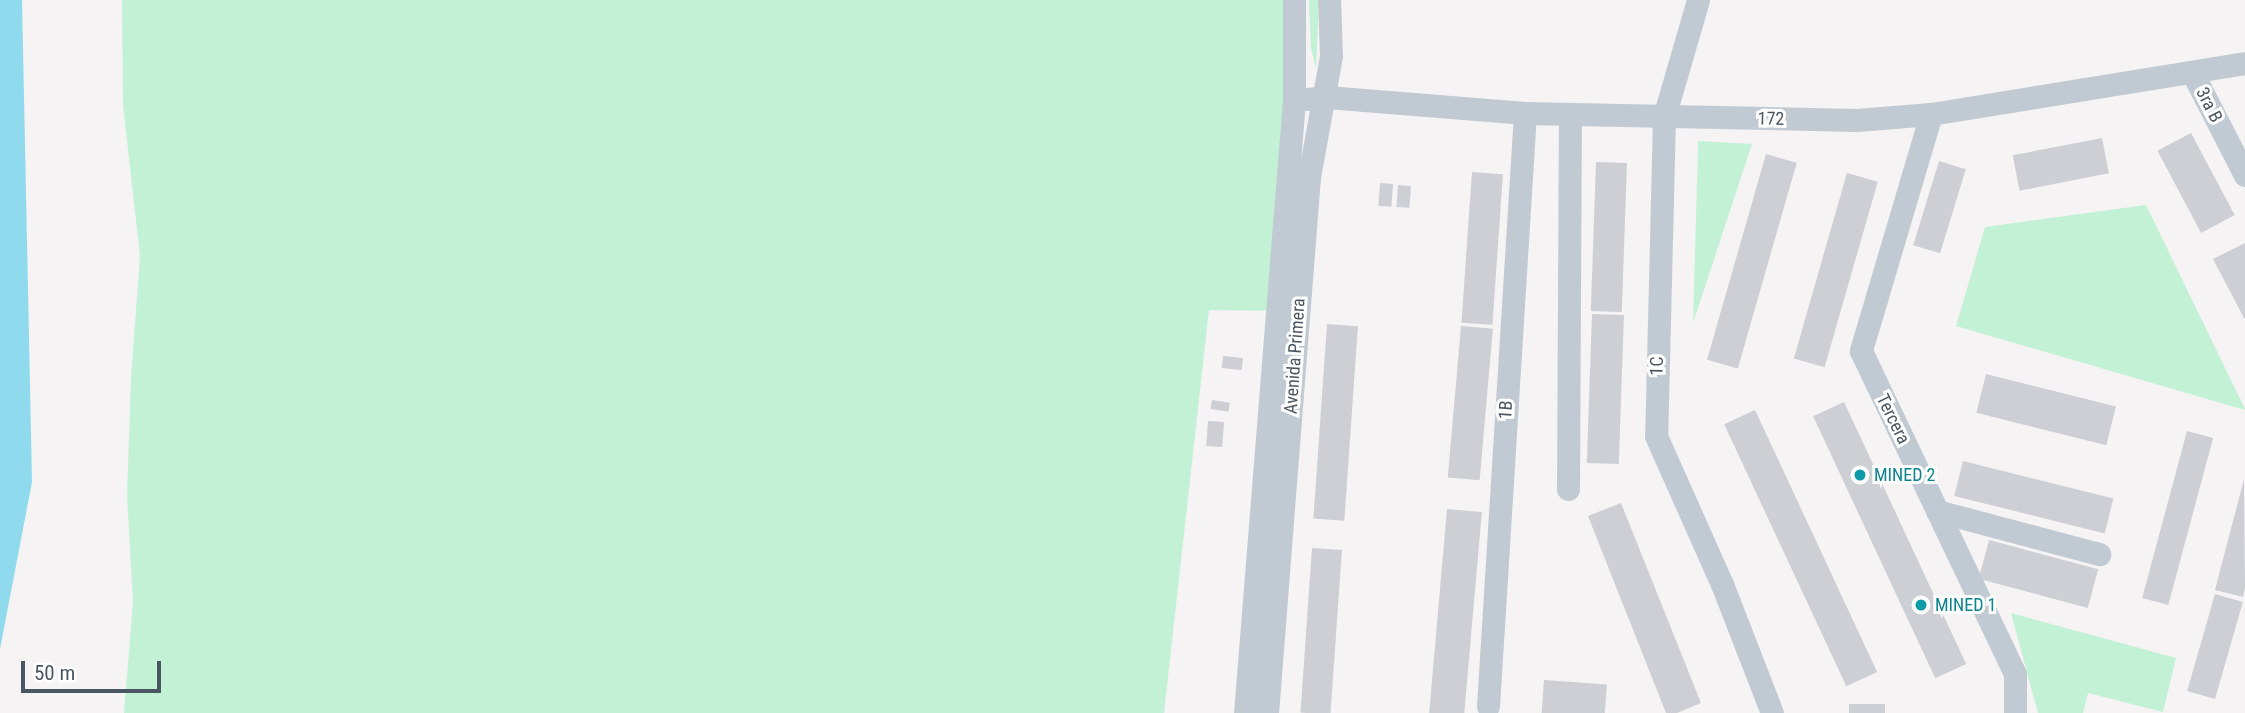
<!DOCTYPE html>
<html>
<head>
<meta charset="utf-8">
<style>
  body { margin:0 }
  #map { position:relative; width:2245px; height:713px; overflow:hidden; background:#f5f3f3; font-family:"Roboto Condensed",sans-serif }
  div>[style] { position:absolute }
  .green>* { inset:0; background:#c3f1d5 }
  .water>* { inset:0; background:#90daee }
  .building>* { inset:0; background:#cdcfd5; transform-origin:0 0 }
  .minor>* { height:23px; margin:-11.5px; padding:0 11.5px; transform-origin:11.5px; border-radius:11.5px; background:#c1cad2 }
  .dots>* { width:19px; height:19px; translate:-50% -50%; box-sizing:border-box; border:4px solid #fff; border-radius:50% }
  span { translate:-50% -50%; white-space:nowrap; text-align:center; line-height:1.15; -webkit-text-stroke:6px #fff; paint-order:stroke }
  .street-label { font-size:18px; color:#4a5661 }
  .culture-label { font-size:18px; color:#0d838f }
  .left { translate:0 -50%; text-align:left }
  .scale { position:absolute; left:21px; top:661px; width:140px; height:32px; box-sizing:border-box; border:4px solid #4a5661; border-top:0; padding-left:9px; font-size:21px; line-height:24px; white-space:nowrap; color:#4a5661; -webkit-text-stroke:5px #fff; paint-order:stroke }
</style>
</head>
<body>
<div id="map">
  <div class="green">
    <div style="clip-path:polygon(122px 0,1283px 0,1284px 311px,1209px 310px,1164px 713px,124px 713px,133px 602px,127px 496px,131px 378px,140px 256px,123px 105px)"></div>
    <div style="clip-path:polygon(1309px 0,1319px 0,1316px 69px,1311px 48px)"></div>
    <div style="clip-path:polygon(1698px 141px,1752px 144px,1693px 323px,1698px 149px)"></div>
    <div style="clip-path:polygon(2146px 205px,2245px 409px,2245px 410px,1956px 326px,1985px 227px)"></div>
    <div style="clip-path:polygon(2011px 613px,2176px 658px,2163px 712px,2088px 693px,2083px 713px,2038px 713px)"></div>
  </div>
  <div class="water">
    <div style="clip-path:polygon(0 0,22px 0,32px 482px,0 649px)"></div>
  </div>
  <div class="building">
    <div style="left:2191px;top:133px;width:93px;height:38px;rotate:62deg"></div>
    <div style="left:2102px;top:138px;width:36px;height:91px;rotate:79deg"></div>
    <div style="left:1766px;top:154px;width:32px;height:214px;rotate:16deg"></div>
    <div style="left:1939px;top:161px;width:28px;height:88px;rotate:17deg"></div>
    <div style="left:1596px;top:162px;width:31px;height:149px;rotate:2deg"></div>
    <div style="left:1472px;top:172px;width:31px;height:151px;rotate:4deg"></div>
    <div style="left:1847px;top:173px;width:32px;height:193px;rotate:16deg"></div>
    <div style="left:1380px;top:183px;width:13px;height:23px;rotate:4deg"></div>
    <div style="left:1398px;top:185px;width:13px;height:22px;rotate:4deg"></div>
    <div style="clip-path:polygon(2245px 243px,2245px 320px,2213px 259px)"></div>
    <div style="left:1592px;top:314px;width:32px;height:149px;rotate:2deg"></div>
    <div style="left:1327px;top:324px;width:31px;height:195px;rotate:4deg"></div>
    <div style="left:1461px;top:326px;width:32px;height:152px;rotate:5deg"></div>
    <div style="left:1223px;top:356px;width:20px;height:12px;rotate:6deg"></div>
    <div style="left:1986px;top:374px;width:134px;height:40px;rotate:14deg"></div>
    <div style="left:1212px;top:400px;width:18px;height:9px;rotate:9deg"></div>
    <div style="left:1844px;top:402px;width:289px;height:34px;rotate:65deg"></div>
    <div style="left:1755px;top:410px;width:289px;height:34px;rotate:65deg"></div>
    <div style="left:1208px;top:421px;width:16px;height:25px;rotate:4deg"></div>
    <div style="left:2187px;top:431px;width:27px;height:173px;rotate:15deg"></div>
    <div style="left:1963px;top:461px;width:155px;height:36px;rotate:14deg"></div>
    <div style="clip-path:polygon(2244px 479px,2245px 588px,2243px 597px,2215px 590px)"></div>
    <div style="clip-path:polygon(1621px 503px,1701px 703px,1677px 713px,1666px 713px,1588px 516px)"></div>
    <div style="left:1447px;top:509px;width:35px;height:205px;rotate:5deg"></div>
    <div style="left:1989px;top:540px;width:113px;height:40px;rotate:15deg"></div>
    <div style="left:1312px;top:548px;width:30px;height:165px;rotate:4deg"></div>
    <div style="left:2215px;top:594px;width:29px;height:101px;rotate:16deg"></div>
    <div style="left:1544px;top:680px;width:63px;height:33px;rotate:4deg"></div>
    <div style="left:1885px;top:704px;width:9px;height:36px;rotate:90deg"></div>
  </div>
  <div class="minor">
    <div style="left:1698px;top:0;width:122px;rotate:106.2deg"></div>
    <div style="left:1664px;top:117px;width:319px;rotate:91.4deg"></div>
    <div style="left:1656px;top:436px;width:162px;rotate:66deg"></div>
    <div style="left:1722px;top:584px;width:138px;rotate:68.8deg"></div>
    <div style="left:2192px;top:72px;width:116px;rotate:62.8deg"></div>
    <div style="left:1294px;top:100px;width:33px;rotate:-5deg"></div>
    <div style="left:1327px;top:97px;width:199px;rotate:4.6deg"></div>
    <div style="left:1525px;top:113px;width:332px;rotate:1.2deg"></div>
    <div style="left:1857px;top:120px;width:74px;rotate:-4.6deg"></div>
    <div style="left:1931px;top:114px;width:318px;rotate:-9.2deg"></div>
    <div style="left:1931px;top:114px;width:247px;rotate:106.5deg"></div>
    <div style="left:1861px;top:351px;width:358px;rotate:64.5deg"></div>
    <div style="left:2015px;top:674px;width:39px;rotate:90deg"></div>
    <div style="left:1568px;top:489px;width:375px;rotate:-89.7deg"></div>
    <div style="left:1937px;top:511px;width:168px;rotate:14.9deg"></div>
    <div style="left:1488px;top:706px;width:594px;rotate:-86.43deg"></div>
    <div style="left:1245px;top:713px;width:615px;rotate:-85.43deg"></div>
    <div style="left:1294px;top:100px;width:100px;rotate:-90deg"></div>
    <div style="left:1267px;top:713px;width:538px;rotate:-85.52deg"></div>
    <div style="left:1309px;top:177px;width:123px;rotate:-79.7deg"></div>
    <div style="left:1331px;top:56px;width:56px;rotate:-92deg"></div>
  </div>
  <div class="dots">
    <div style="left:1860px;top:475px;background:#0f9aa8"></div>
    <div style="left:1921px;top:605px;background:#0f9aa8"></div>
  </div>
  <div class="street-label">
    <span style="left:2209px;top:105px;rotate:63deg">3ra B</span>
    <span style="left:1771px;top:119px;rotate:1deg">172</span>
    <span style="left:1295px;top:356px;rotate:-86deg">Avenida Primera</span>
    <span style="left:1657px;top:366px;rotate:-89deg">1C</span>
    <span style="left:1506px;top:410px;rotate:-86deg">1B</span>
    <span style="left:1893px;top:419px;rotate:64deg">Tercera</span>
  </div>
  <div class="culture-label">
    <span class="left" style="left:1874px;top:475px">MINED 2</span>
    <span class="left" style="left:1935px;top:605px">MINED 1</span>
  </div>
  <div class="scale">50 m</div>
</div>
</body>
</html>
